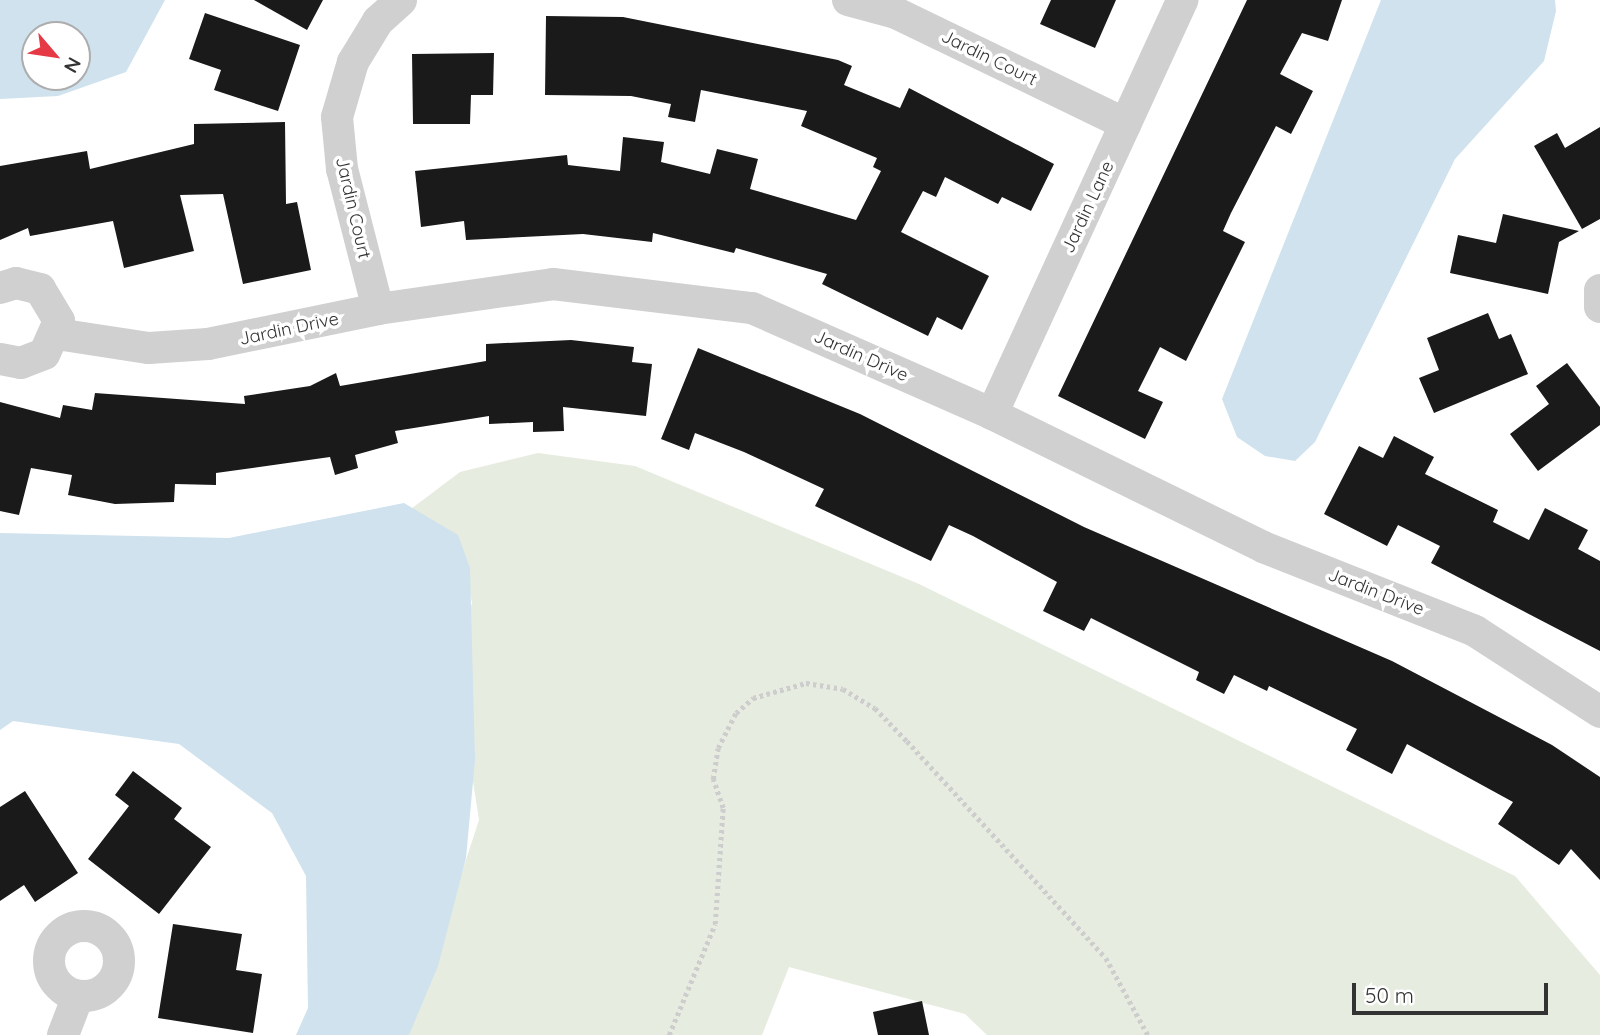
<!DOCTYPE html>
<html>
<head>
<meta charset="utf-8">
<style>
  body { margin:0 }
  #map { position:relative; width:1600px; height:1035px; overflow:hidden; background:#fff; font-family:Quicksand,sans-serif }
  div>[style] { position:absolute }
  .green>* { inset:0; background:#e6ecdf }
  .water>* { inset:0; background:#cfe2ee }
  .building>* { inset:0; background:#1a1a1a }
  .path>* { height:4.5px; margin-top:-2.25px; transform-origin:0; background:repeating-linear-gradient(90deg,#cdcdcd 0 3.5px,transparent 0 7px) }
  .street>* { height:32px; margin:-16px; padding:0 16px; transform-origin:16px; border-radius:16px; background:#d0d0d0 }
  .street>.ring { margin:-16px; padding:0; box-sizing:content-box; background:none; border:32px solid #d0d0d0; border-radius:50% }
  span { translate:-50% -50%; white-space:nowrap; text-align:center; line-height:1.15; -webkit-text-stroke:7px #fff; paint-order:stroke }
  .street-label { font-size:18px; color:#333 }
  .north { position:absolute; left:21px; top:21px; width:70px; height:70px; box-sizing:border-box; background:#fff; border:2px solid #adadad; border-radius:50%; rotate:119deg; font-size:19px; font-weight:700; line-height:28px; text-align:center; color:#333 }
  .north::after { content:''; display:block; margin:auto; width:24px; height:32px; background:#e63946; clip-path:polygon(50% 0,100% 100%,50% 72%,0 100%) }
  .scale { position:absolute; left:1352px; top:983px; width:196px; height:32px; box-sizing:border-box; border:4px solid #333; border-top:0; padding-left:9px; font-size:21px; line-height:24px; white-space:nowrap; color:#333; -webkit-text-stroke:5px #fff; paint-order:stroke }
</style>
</head>
<body>
<div id="map">
  <div class="green">
    <div style="clip-path:polygon(538px 453px,635px 466px,919px 584px,1515px 876px,1600px 975px,1600px 1035px,987px 1035px,965px 1014px,789px 967px,762px 1035px,409px 1035px,479px 820px,462px 711px,463px 631px,472px 603px,466px 572px,399px 518px,460px 472px)"></div>
  </div>
  <div class="water">
    <div style="clip-path:polygon(evenodd,0 0,165px 0,126px 72px,58px 96px,0 99px,0 0,77px 35px,77px 77px,35px 77px,35px 35px,77px 35px)"></div>
    <div style="clip-path:polygon(1381px 0,1555px 0,1556px 11px,1544px 61px,1455px 159px,1315px 442px,1295px 461px,1265px 456px,1237px 437px,1222px 399px)"></div>
    <div style="clip-path:polygon(404px 503px,458px 535px,470px 568px,475px 760px,466px 858px,438px 966px,409px 1035px,296px 1035px,308px 1008px,306px 876px,272px 813px,179px 744px,13px 721px,0 730px,0 533px,229px 538px)"></div>
  </div>
  <div class="building">
    <div style="clip-path:polygon(254px 0,323px 0,307px 30px)"></div>
    <div style="clip-path:polygon(1051px 0,1116px 0,1095px 48px,1040px 24px)"></div>
    <div style="clip-path:polygon(1247px 0,1342px 0,1328px 41px,1302px 33px,1280px 74px,1313px 91px,1291px 134px,1276px 126px,1231px 213px,1223px 231px,1245px 242px,1186px 361px,1160px 347px,1138px 391px,1163px 402px,1145px 439px,1058px 396px)"></div>
    <div style="clip-path:polygon(205px 13px,300px 45px,278px 111px,214px 90px,221px 70px,189px 59px)"></div>
    <div style="clip-path:polygon(546px 16px,623px 17px,838px 60px,852px 66px,844px 85px,900px 108px,909px 88px,1054px 164px,1031px 211px,1002px 197px,998px 204px,945px 177px,936px 197px,923px 191px,901px 232px,989px 276px,962px 330px,937px 317px,928px 336px,822px 284px,827px 274px,736px 248px,734px 253px,653px 233px,652px 242px,583px 234px,466px 240px,464px 221px,421px 227px,415px 171px,567px 155px,568px 165px,620px 171px,623px 137px,664px 142px,661px 162px,710px 174px,717px 149px,758px 159px,750px 189px,856px 220px,881px 171px,873px 167px,877px 158px,801px 126px,807px 111px,701px 90px,695px 122px,668px 117px,671px 104px,631px 96px,545px 95px)"></div>
    <div style="clip-path:polygon(494px 53px,493px 95px,471px 95px,470px 124px,413px 124px,412px 54px)"></div>
    <div style="clip-path:polygon(285px 122px,286px 204px,297px 202px,311px 270px,243px 284px,223px 194px,180px 195px,194px 251px,124px 268px,113px 221px,30px 236px,28px 228px,0 240px,0 166px,87px 151px,90px 169px,194px 144px,194px 124px)"></div>
    <div style="clip-path:polygon(1600px 127px,1600px 219px,1582px 229px,1534px 146px,1557px 133px,1565px 148px)"></div>
    <div style="clip-path:polygon(1503px 214px,1579px 231px,1559px 242px,1548px 294px,1450px 273px,1458px 235px,1496px 243px)"></div>
    <div style="clip-path:polygon(1488px 313px,1499px 339px,1511px 334px,1528px 374px,1434px 413px,1419px 378px,1439px 370px,1427px 338px)"></div>
    <div style="clip-path:polygon(571px 340px,634px 347px,632px 362px,652px 364px,646px 416px,563px 407px,564px 431px,533px 432px,533px 422px,489px 424px,489px 416px,395px 431px,398px 443px,355px 455px,358px 468px,335px 475px,330px 457px,216px 473px,216px 485px,175px 484px,174px 502px,115px 504px,68px 495px,72px 475px,31px 468px,19px 515px,0 511px,0 402px,60px 418px,63px 405px,92px 410px,95px 393px,245px 404px,244px 396px,310px 386px,336px 373px,340px 386px,486px 361px,486px 344px)"></div>
    <div style="clip-path:polygon(698px 348px,860px 414px,1084px 527px,1392px 661px,1552px 745px,1600px 777px,1600px 880px,1571px 849px,1559px 865px,1498px 824px,1513px 802px,1407px 744px,1392px 774px,1346px 750px,1357px 729px,1269px 686px,1267px 691px,1234px 675px,1224px 694px,1196px 680px,1199px 672px,1091px 618px,1084px 631px,1043px 611px,1057px 582px,973px 536px,949px 525px,931px 561px,815px 506px,824px 489px,744px 452px,695px 433px,689px 450px,661px 439px)"></div>
    <div style="clip-path:polygon(1567px 363px,1600px 407px,1600px 425px,1538px 471px,1510px 434px,1549px 404px,1536px 386px)"></div>
    <div style="clip-path:polygon(1394px 436px,1434px 457px,1425px 474px,1498px 510px,1493px 522px,1529px 540px,1545px 508px,1588px 530px,1578px 549px,1600px 561px,1600px 651px,1431px 563px,1440px 546px,1398px 525px,1387px 546px,1324px 514px,1359px 446px,1383px 458px)"></div>
    <div style="clip-path:polygon(133px 771px,182px 808px,174px 819px,211px 847px,159px 914px,88px 859px,129px 806px,115px 795px)"></div>
    <div style="clip-path:polygon(25px 791px,78px 873px,35px 902px,24px 885px,0 901px,0 807px)"></div>
    <div style="clip-path:polygon(173px 924px,242px 934px,236px 970px,262px 974px,253px 1033px,158px 1018px)"></div>
    <div style="clip-path:polygon(922px 1001px,929px 1035px,878px 1035px,873px 1012px)"></div>
  </div>
  <div class="path">
    <div style="left:669px;top:1035px;width:120px;rotate:-67.5deg"></div>
    <div style="left:715px;top:924px;width:116px;rotate:-86.1deg"></div>
    <div style="left:723px;top:808px;width:31px;rotate:-109deg"></div>
    <div style="left:713px;top:779px;width:31px;rotate:-81deg"></div>
    <div style="left:718px;top:748px;width:39px;rotate:-63deg"></div>
    <div style="left:736px;top:713px;width:23px;rotate:-41deg"></div>
    <div style="left:753px;top:698px;width:55px;rotate:-15.8deg"></div>
    <div style="left:806px;top:683px;width:37px;rotate:9deg"></div>
    <div style="left:843px;top:689px;width:37px;rotate:31deg"></div>
    <div style="left:875px;top:708px;width:46px;rotate:45.9deg"></div>
    <div style="left:907px;top:741px;width:294px;rotate:47.5deg"></div>
    <div style="left:1106px;top:958px;width:88px;rotate:61.4deg"></div>
  </div>
  <div class="street">
    <div style="left:848px;top:0;width:50px;rotate:15.2deg"></div>
    <div style="left:896px;top:13px;width:255px;rotate:25.8deg"></div>
    <div style="left:0;top:288px;width:17px;rotate:-17deg"></div>
    <div style="left:16px;top:283px;width:25px;rotate:14deg"></div>
    <div style="left:40px;top:289px;width:37px;rotate:59deg"></div>
    <div style="left:59px;top:321px;width:36px;rotate:114deg"></div>
    <div style="left:44px;top:354px;width:25px;rotate:159deg"></div>
    <div style="left:21px;top:363px;width:21px;rotate:-169deg"></div>
    <div style="left:1600px;top:290px;width:17px;rotate:90deg"></div>
    <div style="left:378px;top:309px;width:145px;rotate:-104.4deg"></div>
    <div style="left:342px;top:169px;width:52px;rotate:-95.5deg"></div>
    <div style="left:337px;top:117px;width:57px;rotate:-73.8deg"></div>
    <div style="left:353px;top:62px;width:48px;rotate:-58.6deg"></div>
    <div style="left:378px;top:21px;width:31px;rotate:-42deg"></div>
    <div style="left:57px;top:334px;width:93px;rotate:8.7deg"></div>
    <div style="left:149px;top:348px;width:59px;rotate:-3.9deg"></div>
    <div style="left:208px;top:344px;width:174px;rotate:-11.6deg"></div>
    <div style="left:378px;top:309px;width:177px;rotate:-8.1deg"></div>
    <div style="left:553px;top:284px;width:200px;rotate:6.9deg"></div>
    <div style="left:752px;top:308px;width:262px;rotate:23.8deg"></div>
    <div style="left:992px;top:414px;width:302px;rotate:26.1deg"></div>
    <div style="left:1263px;top:547px;width:228px;rotate:21.6deg"></div>
    <div style="left:1475px;top:631px;width:149px;rotate:32.9deg"></div>
    <div style="left:992px;top:414px;width:456px;rotate:-65.3deg"></div>
    <div class="ring" style="left:49px;top:926px;width:38px;height:38px"></div>
    <div style="left:63px;top:1035px;width:42px;rotate:-69deg"></div>
  </div>
  <div class="street-label">
    <span style="left:989px;top:58px;rotate:26deg">Jardin Court</span>
    <span style="left:1088px;top:207px;rotate:-65deg">Jardin Lane</span>
    <span style="left:353px;top:208px;rotate:77deg">Jardin Court</span>
    <span style="left:289px;top:329px;rotate:-12deg">Jardin Drive</span>
    <span style="left:861px;top:356px;rotate:24deg">Jardin Drive</span>
    <span style="left:1376px;top:592px;rotate:21deg">Jardin Drive</span>
  </div>
  <div class="north">N</div>
  <div class="scale">50 m</div>
</div>
</body>
</html>
